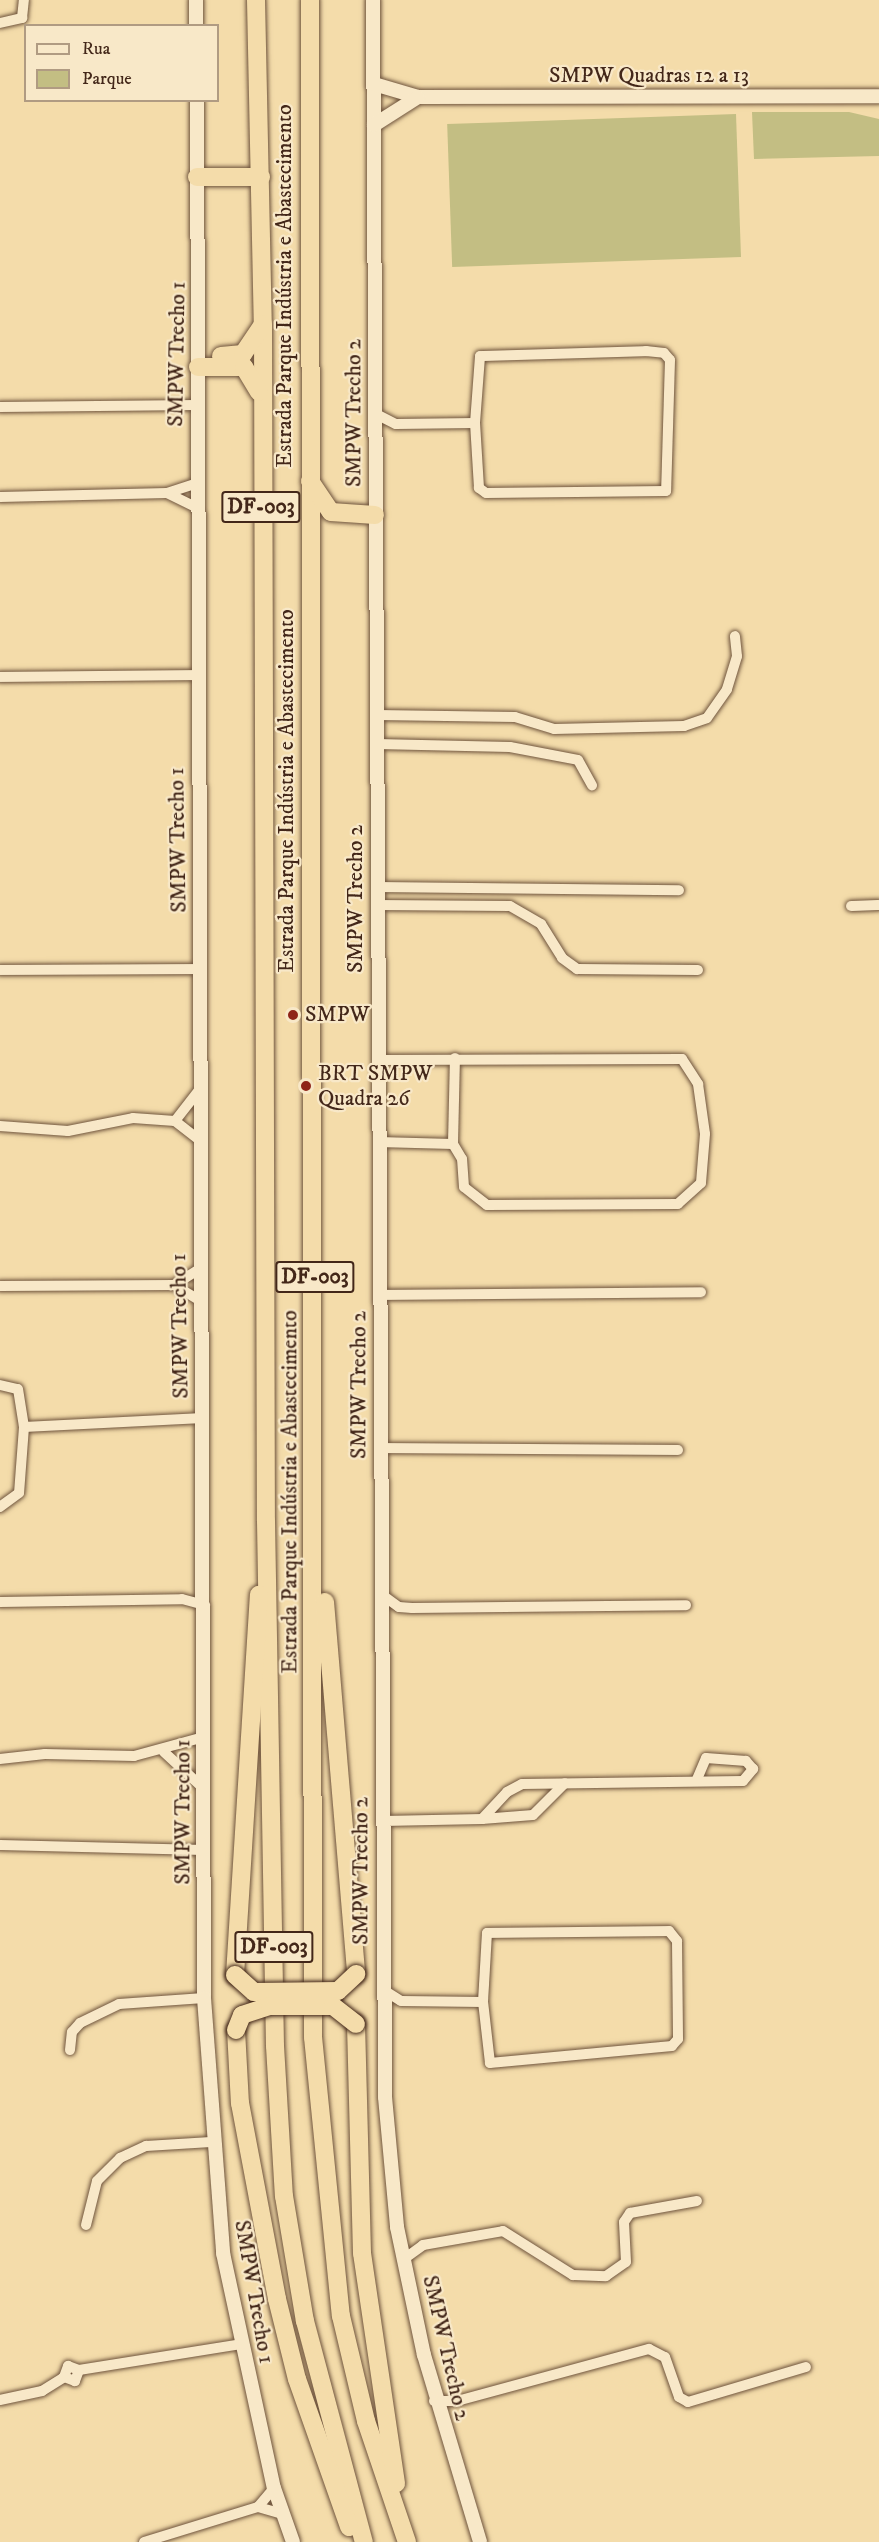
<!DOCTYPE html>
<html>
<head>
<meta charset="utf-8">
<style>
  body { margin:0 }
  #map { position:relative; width:879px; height:2542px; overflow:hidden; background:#f4dcaa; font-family:"IM FELL DW Pica",serif }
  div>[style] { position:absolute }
  .green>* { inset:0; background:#c3be83; transform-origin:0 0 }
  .roads { filter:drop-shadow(0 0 2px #6f543d) drop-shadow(0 0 2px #6f543d) }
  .minor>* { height:10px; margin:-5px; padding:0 5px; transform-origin:5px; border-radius:5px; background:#f8e8c8 }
  .tertiary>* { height:14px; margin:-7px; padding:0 7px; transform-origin:7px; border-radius:7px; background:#f8e8c8 }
  .trunk>* { height:18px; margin:-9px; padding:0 9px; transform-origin:9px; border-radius:9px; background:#f4dcaa }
  .bridges { filter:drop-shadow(0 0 2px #432719) drop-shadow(0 0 2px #432719) }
  .trunk-bridge>* { height:18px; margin:-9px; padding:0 9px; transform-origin:9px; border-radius:9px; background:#f4dcaa }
  .dots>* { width:16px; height:16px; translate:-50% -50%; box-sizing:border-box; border:3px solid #f8e8c8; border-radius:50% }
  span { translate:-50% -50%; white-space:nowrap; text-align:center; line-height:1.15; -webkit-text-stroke:4.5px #f8e8c8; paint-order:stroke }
  .shield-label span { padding:2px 4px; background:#f8e8c8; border:2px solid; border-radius:4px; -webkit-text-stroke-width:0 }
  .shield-label { font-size:21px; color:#432719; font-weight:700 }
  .street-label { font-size:22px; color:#432719 }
  .poi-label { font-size:22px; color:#432719 }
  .left { translate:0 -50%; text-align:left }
  .legend { position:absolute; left:24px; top:24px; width:195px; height:78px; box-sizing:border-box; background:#f8e8c8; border:2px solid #b09b82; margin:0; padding:8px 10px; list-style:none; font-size:18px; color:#432719 }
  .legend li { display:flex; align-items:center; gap:12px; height:30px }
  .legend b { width:30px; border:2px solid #b09b82 }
</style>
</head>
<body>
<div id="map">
  <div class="green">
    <div style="clip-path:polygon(849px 112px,879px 119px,879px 156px,754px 159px,752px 112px)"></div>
    <div style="left:736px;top:114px;width:143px;height:289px;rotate:88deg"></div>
  </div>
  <div class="roads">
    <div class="minor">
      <div style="left:0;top:23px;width:23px;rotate:-13deg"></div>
      <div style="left:22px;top:18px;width:18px;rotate:-84deg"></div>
      <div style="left:646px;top:351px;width:18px;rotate:6deg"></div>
      <div style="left:664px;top:353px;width:9px;rotate:49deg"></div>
      <div style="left:670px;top:360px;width:131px;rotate:91.7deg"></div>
      <div style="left:666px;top:491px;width:180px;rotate:179.4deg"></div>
      <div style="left:486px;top:493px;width:9px;rotate:-144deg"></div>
      <div style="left:479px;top:488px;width:65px;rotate:-93.5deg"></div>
      <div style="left:475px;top:423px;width:67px;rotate:-85.7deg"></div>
      <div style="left:480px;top:356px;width:166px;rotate:-1.7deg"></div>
      <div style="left:0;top:407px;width:196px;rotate:-0.6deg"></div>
      <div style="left:376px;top:414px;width:22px;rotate:27deg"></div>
      <div style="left:396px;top:424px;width:79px;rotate:-0.7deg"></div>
      <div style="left:167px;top:493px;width:34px;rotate:26deg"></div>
      <div style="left:0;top:497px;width:167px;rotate:-1.4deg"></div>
      <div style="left:167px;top:493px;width:33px;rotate:-18deg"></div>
      <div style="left:0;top:677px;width:197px;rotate:-0.6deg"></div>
      <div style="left:377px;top:715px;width:138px;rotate:0.8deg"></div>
      <div style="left:515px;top:717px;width:41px;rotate:17.1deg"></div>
      <div style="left:554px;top:729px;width:130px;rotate:-1.3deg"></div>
      <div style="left:684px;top:726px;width:24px;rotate:-19deg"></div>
      <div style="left:707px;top:718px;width:35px;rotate:-55deg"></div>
      <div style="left:727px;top:689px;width:34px;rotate:-73deg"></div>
      <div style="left:737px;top:656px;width:20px;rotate:-96deg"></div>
      <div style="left:377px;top:744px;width:133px;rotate:1.3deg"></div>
      <div style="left:510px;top:747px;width:69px;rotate:10.8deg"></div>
      <div style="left:578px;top:760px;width:29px;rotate:61deg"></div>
      <div style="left:377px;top:887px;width:302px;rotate:0.6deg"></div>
      <div style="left:376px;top:905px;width:134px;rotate:0.4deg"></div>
      <div style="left:510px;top:906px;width:36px;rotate:30deg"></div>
      <div style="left:541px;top:924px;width:40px;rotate:58deg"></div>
      <div style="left:562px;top:958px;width:19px;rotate:36deg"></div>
      <div style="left:577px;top:969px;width:121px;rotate:0.5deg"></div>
      <div style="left:851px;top:906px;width:28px;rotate:-2deg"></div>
      <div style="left:0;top:970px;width:200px;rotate:-0.3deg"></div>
      <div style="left:378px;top:1060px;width:304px;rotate:-0.2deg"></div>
      <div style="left:682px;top:1059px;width:30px;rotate:57deg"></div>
      <div style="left:698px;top:1084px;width:50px;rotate:82deg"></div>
      <div style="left:705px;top:1134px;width:49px;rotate:94.7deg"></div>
      <div style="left:701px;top:1183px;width:31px;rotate:138deg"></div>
      <div style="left:678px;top:1204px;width:191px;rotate:179.7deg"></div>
      <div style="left:487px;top:1205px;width:29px;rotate:-142deg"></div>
      <div style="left:464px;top:1187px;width:28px;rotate:-94deg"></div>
      <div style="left:462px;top:1159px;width:17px;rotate:-121deg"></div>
      <div style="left:453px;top:1144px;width:75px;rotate:-178.5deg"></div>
      <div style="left:175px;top:1121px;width:41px;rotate:-52deg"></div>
      <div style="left:0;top:1126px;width:68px;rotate:4.2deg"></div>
      <div style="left:68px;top:1131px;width:66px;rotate:-11.3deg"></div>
      <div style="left:133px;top:1118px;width:42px;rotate:4.1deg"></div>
      <div style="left:175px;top:1121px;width:31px;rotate:38deg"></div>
      <div style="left:453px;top:1144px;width:86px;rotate:-88.7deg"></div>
      <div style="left:174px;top:1285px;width:31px;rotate:-32deg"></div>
      <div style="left:0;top:1286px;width:174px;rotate:-0.3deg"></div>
      <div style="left:174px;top:1285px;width:31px;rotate:31deg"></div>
      <div style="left:379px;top:1295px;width:322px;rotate:-0.5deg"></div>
      <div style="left:0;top:1385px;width:18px;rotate:13deg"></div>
      <div style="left:18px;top:1389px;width:38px;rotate:81deg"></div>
      <div style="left:24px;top:1427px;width:66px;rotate:94.3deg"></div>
      <div style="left:19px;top:1493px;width:24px;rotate:144deg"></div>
      <div style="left:24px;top:1427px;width:179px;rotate:-2.9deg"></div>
      <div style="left:380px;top:1448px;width:298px;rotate:0.4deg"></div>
      <div style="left:381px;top:1594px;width:22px;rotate:36deg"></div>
      <div style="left:399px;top:1607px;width:13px;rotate:4deg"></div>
      <div style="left:412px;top:1608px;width:274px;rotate:-0.6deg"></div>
      <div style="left:0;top:1602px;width:182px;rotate:-0.9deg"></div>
      <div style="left:182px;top:1599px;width:24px;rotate:15deg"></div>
      <div style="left:164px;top:1752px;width:52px;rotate:42.6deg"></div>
      <div style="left:0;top:1759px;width:45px;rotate:-6.3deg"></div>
      <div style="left:45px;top:1754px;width:89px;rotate:1.3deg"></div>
      <div style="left:134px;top:1756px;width:73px;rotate:-15.2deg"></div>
      <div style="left:482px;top:1819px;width:51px;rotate:-4.5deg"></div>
      <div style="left:533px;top:1815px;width:45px;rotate:-45deg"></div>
      <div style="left:383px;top:1821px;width:99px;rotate:-1.2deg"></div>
      <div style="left:482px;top:1819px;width:37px;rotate:-47deg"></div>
      <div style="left:507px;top:1792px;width:17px;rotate:-28deg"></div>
      <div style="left:522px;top:1784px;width:221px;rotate:-0.8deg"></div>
      <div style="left:743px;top:1781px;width:16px;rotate:-50deg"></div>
      <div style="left:753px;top:1769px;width:11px;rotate:-131deg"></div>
      <div style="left:746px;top:1761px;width:40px;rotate:-175.7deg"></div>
      <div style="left:706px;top:1758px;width:25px;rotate:113deg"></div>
      <div style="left:0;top:1845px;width:204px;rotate:1.4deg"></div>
      <div style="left:669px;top:1931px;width:13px;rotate:51deg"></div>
      <div style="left:677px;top:1941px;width:98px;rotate:89.4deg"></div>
      <div style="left:678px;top:2039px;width:9px;rotate:131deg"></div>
      <div style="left:672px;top:2046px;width:183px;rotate:174.7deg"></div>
      <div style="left:490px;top:2063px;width:61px;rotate:-96.5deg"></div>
      <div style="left:483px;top:2002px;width:69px;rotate:-86.7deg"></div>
      <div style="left:487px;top:1933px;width:182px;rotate:-0.6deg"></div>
      <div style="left:382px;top:1989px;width:22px;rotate:32deg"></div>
      <div style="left:401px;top:2001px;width:82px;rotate:0.7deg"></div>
      <div style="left:70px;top:2050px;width:18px;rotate:-84deg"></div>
      <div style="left:72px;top:2032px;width:12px;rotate:-48deg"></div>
      <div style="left:80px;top:2023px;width:43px;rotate:-26deg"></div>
      <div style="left:119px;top:2004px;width:85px;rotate:-4deg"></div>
      <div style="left:86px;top:2225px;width:45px;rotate:-76deg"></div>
      <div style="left:97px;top:2181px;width:33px;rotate:-45deg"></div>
      <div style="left:120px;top:2158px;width:29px;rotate:-25deg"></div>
      <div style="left:146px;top:2146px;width:65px;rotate:-3.5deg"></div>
      <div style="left:404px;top:2259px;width:24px;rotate:-36deg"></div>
      <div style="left:423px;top:2245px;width:81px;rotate:-9.9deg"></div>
      <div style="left:503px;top:2231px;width:83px;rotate:32.2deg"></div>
      <div style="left:573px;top:2275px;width:33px;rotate:2deg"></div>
      <div style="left:606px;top:2276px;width:24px;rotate:-35deg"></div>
      <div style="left:626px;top:2262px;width:40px;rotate:-92.9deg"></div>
      <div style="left:624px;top:2222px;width:11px;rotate:-56deg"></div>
      <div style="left:630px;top:2213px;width:68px;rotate:-10.2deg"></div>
      <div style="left:79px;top:2370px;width:164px;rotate:-9.1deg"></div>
      <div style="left:0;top:2400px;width:43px;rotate:-12.1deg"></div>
      <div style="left:42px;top:2391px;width:26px;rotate:-32deg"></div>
      <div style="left:64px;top:2377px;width:12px;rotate:-70deg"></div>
      <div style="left:68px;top:2366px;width:12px;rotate:20deg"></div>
      <div style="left:79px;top:2370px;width:12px;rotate:110deg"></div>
      <div style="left:75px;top:2381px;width:12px;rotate:-160deg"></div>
      <div style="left:434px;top:2401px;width:23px"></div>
      <div style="left:457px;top:2401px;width:199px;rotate:-15.2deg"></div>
      <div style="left:649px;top:2349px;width:18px;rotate:27deg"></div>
      <div style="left:665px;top:2357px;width:42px;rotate:70.7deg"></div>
      <div style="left:679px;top:2397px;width:10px;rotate:29deg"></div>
      <div style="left:688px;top:2402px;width:123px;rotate:-16.5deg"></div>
      <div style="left:258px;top:2507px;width:25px;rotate:-50deg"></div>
      <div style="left:144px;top:2542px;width:119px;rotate:-17.1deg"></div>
      <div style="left:258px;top:2507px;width:26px;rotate:16deg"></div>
    </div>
    <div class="tertiary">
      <div style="left:196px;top:0;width:26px;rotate:90deg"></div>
      <div style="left:373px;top:0;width:2097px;rotate:89.67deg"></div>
      <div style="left:385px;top:2097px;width:131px;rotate:84.7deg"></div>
      <div style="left:397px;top:2227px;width:131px;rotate:78.1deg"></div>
      <div style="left:424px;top:2355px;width:195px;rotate:73.3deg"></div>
      <div style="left:374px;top:84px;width:46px;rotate:16.5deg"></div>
      <div style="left:418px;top:97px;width:461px;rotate:-0.1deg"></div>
      <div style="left:197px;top:100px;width:1898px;rotate:89.79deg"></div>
      <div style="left:204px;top:1998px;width:256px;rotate:85.7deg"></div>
      <div style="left:223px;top:2253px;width:240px;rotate:77.8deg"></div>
      <div style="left:274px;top:2488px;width:57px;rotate:70.6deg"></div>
      <div style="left:374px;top:125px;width:52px;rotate:-32.5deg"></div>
    </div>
    <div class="trunk">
      <div style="left:256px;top:0;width:324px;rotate:88.8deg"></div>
      <div style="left:263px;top:324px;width:1197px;rotate:89.86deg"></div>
      <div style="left:266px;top:1521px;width:525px;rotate:89.02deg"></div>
      <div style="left:275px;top:2046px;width:150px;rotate:86.6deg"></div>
      <div style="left:284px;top:2196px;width:127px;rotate:80.5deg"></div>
      <div style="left:305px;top:2321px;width:229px;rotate:75.1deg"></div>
      <div style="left:310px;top:0;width:2037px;rotate:89.92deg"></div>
      <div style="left:313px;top:2037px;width:280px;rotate:84.3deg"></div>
      <div style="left:341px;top:2316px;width:108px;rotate:76.6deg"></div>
      <div style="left:366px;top:2421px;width:128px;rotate:71.3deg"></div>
      <div style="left:197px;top:177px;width:64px"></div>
      <div style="left:221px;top:356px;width:22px;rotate:-5deg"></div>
      <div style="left:243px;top:354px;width:34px;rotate:-56deg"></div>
      <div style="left:198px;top:367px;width:46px"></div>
      <div style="left:244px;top:367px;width:29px;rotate:59deg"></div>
      <div style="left:310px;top:481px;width:37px;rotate:56deg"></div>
      <div style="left:331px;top:512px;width:44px;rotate:3.9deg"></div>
      <div style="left:325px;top:1602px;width:373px;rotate:85.2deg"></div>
      <div style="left:235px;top:1975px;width:381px;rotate:-86.4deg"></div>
      <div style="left:356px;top:2024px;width:229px;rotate:88.5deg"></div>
      <div style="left:362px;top:2253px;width:233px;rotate:81.6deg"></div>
      <div style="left:236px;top:2030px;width:73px;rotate:86.9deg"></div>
      <div style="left:240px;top:2103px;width:199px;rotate:79.3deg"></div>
      <div style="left:277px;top:2299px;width:82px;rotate:76deg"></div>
      <div style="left:297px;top:2379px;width:157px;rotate:70.6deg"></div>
    </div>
  </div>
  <div class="bridges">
    <div class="trunk-bridge">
      <div style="left:235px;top:1975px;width:25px;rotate:42deg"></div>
      <div style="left:254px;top:1992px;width:84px;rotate:-0.7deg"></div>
      <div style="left:338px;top:1991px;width:25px;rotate:-43deg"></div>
      <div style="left:236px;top:2030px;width:16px;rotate:-68deg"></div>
      <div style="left:242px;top:2015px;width:29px;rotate:-18deg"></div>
      <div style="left:270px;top:2006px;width:63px"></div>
      <div style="left:333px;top:2006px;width:29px;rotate:38deg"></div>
    </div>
  </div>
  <div class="dots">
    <div style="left:293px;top:1015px;background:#8f2418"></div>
    <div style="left:306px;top:1086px;background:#8f2418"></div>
  </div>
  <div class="shield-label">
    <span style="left:261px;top:507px">DF-003</span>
    <span style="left:315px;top:1277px">DF-003</span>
    <span style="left:274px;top:1947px">DF-003</span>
  </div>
  <div class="street-label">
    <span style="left:649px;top:76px">SMPW Quadras 12 a 13</span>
    <span style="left:285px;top:286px;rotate:-90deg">Estrada Parque Indústria e Abastecimento</span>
    <span style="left:177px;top:354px;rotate:-89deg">SMPW Trecho 1</span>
    <span style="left:354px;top:413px;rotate:-90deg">SMPW Trecho 2</span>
    <span style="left:287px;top:791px;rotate:-90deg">Estrada Parque Indústria e Abastecimento</span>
    <span style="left:178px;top:840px;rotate:-91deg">SMPW Trecho 1</span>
    <span style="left:356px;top:899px;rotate:-90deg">SMPW Trecho 2</span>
    <span style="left:180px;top:1326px;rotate:-91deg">SMPW Trecho 1</span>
    <span style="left:359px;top:1385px;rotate:-90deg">SMPW Trecho 2</span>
    <span style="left:290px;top:1492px;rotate:-90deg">Estrada Parque Indústria e Abastecimento</span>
    <span style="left:183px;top:1812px;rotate:-90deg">SMPW Trecho 1</span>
    <span style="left:361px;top:1871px;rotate:-90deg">SMPW Trecho 2</span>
    <span style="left:254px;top:2292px;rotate:80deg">SMPW Trecho 1</span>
    <span style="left:446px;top:2348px;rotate:77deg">SMPW Trecho 2</span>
  </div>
  <div class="poi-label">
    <span class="left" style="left:305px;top:1015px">SMPW</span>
    <span class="left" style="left:318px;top:1086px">BRT SMPW<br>Quadra 26</span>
  </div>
  <ul class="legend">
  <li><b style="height:8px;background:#f8e8c8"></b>Rua</li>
  <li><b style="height:16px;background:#c3be83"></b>Parque</li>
  </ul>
</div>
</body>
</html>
